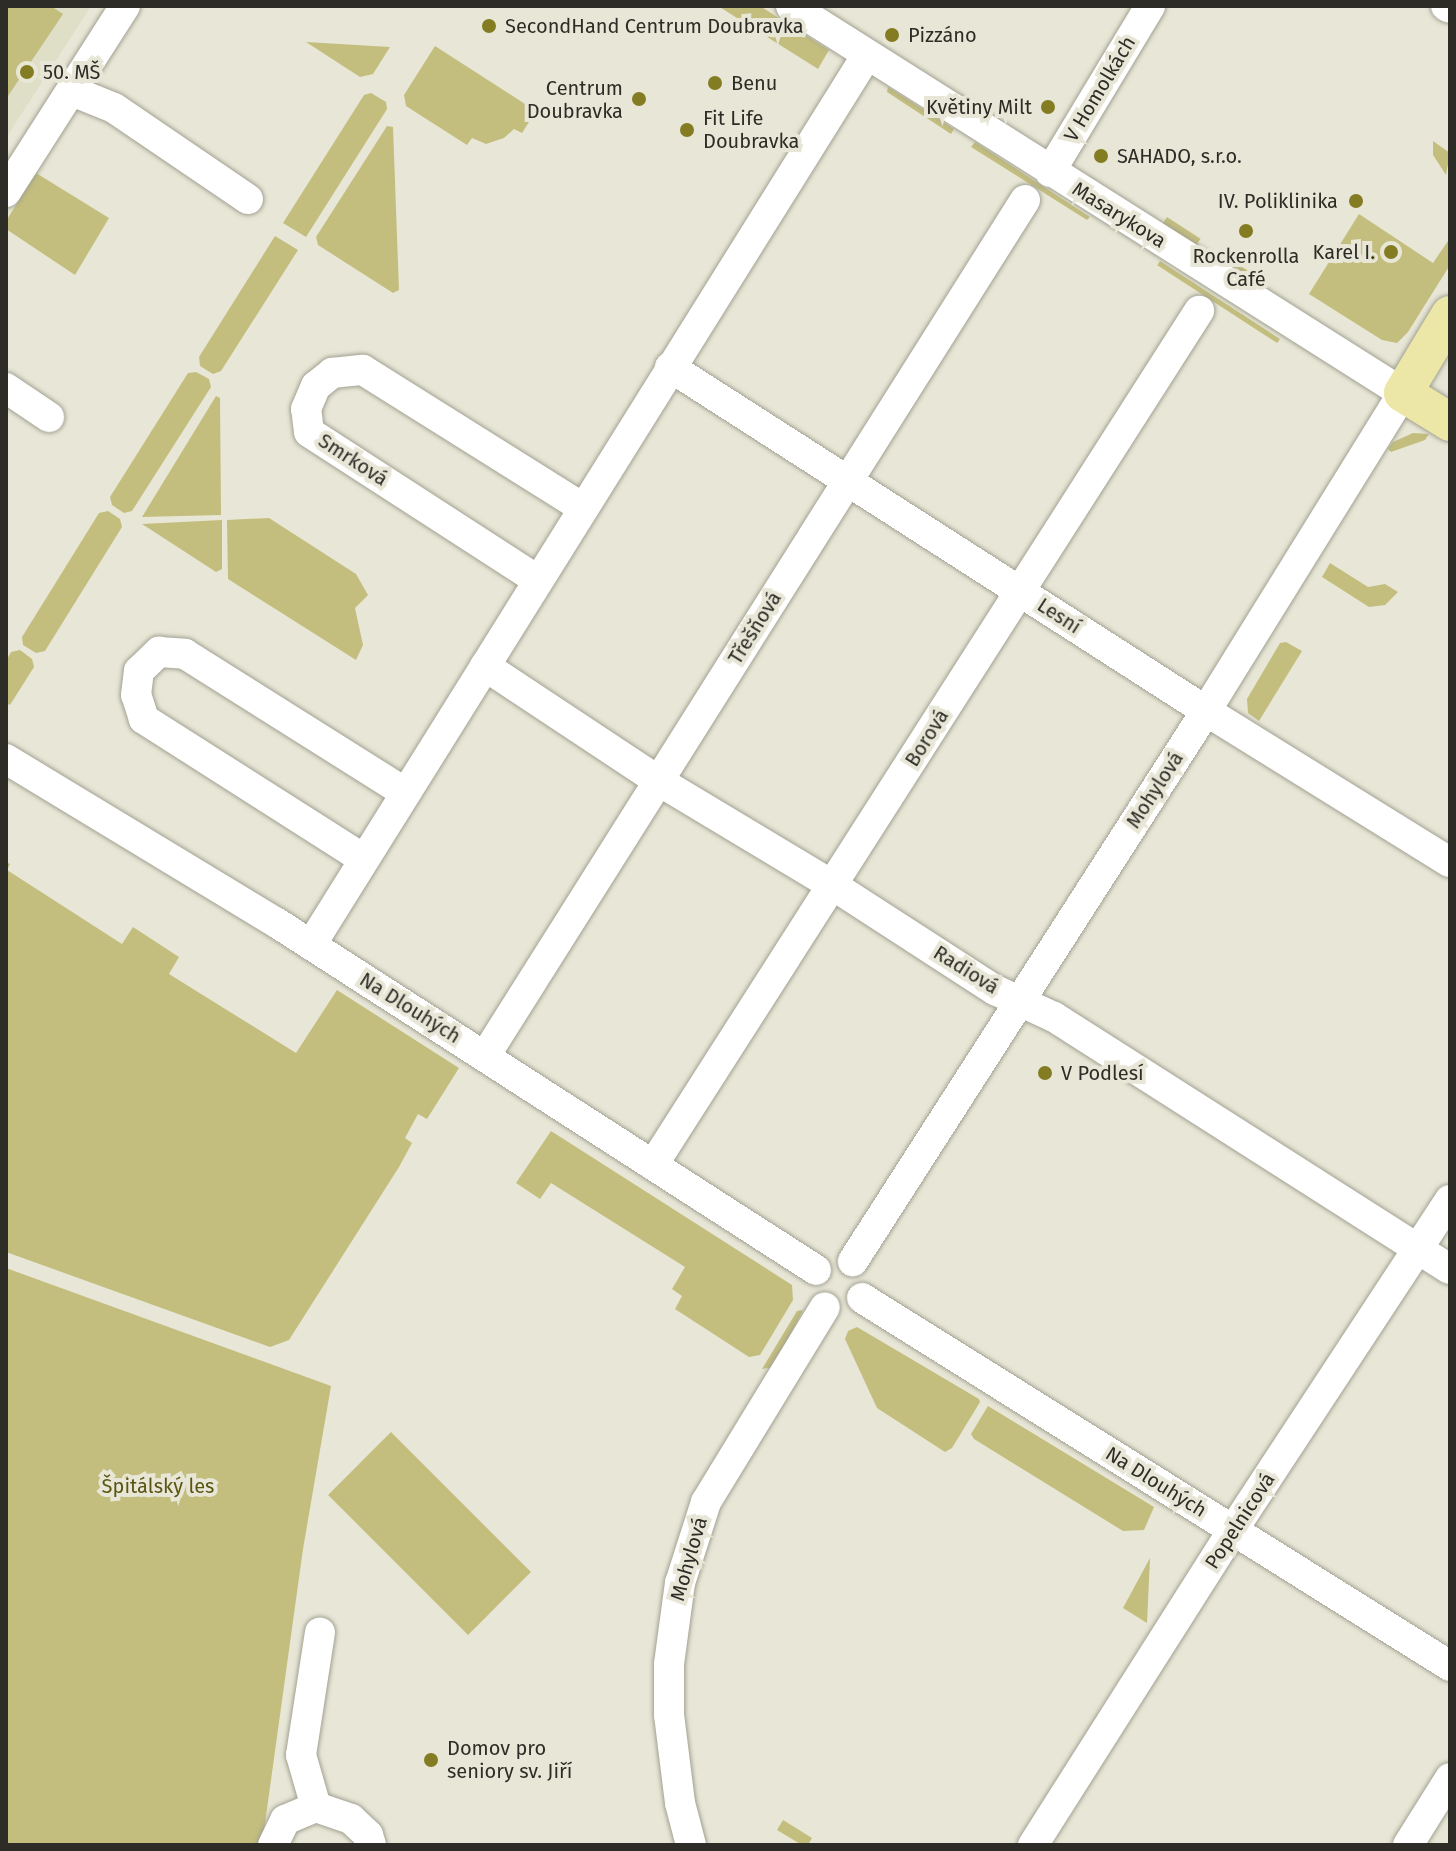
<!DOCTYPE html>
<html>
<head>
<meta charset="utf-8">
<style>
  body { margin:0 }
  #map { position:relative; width:1456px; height:1851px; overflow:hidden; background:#e8e7d7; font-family:"Fira Sans",sans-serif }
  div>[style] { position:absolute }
  .built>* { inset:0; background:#dfdec6 }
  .green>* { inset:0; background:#c3be7e; transform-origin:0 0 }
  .roads { filter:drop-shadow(0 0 2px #a2a192) drop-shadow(0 0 2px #a2a192) }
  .minor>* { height:30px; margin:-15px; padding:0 15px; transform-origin:15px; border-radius:15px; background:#fff }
  .major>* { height:38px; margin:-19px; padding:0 19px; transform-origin:19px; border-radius:19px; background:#ece7a7 }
  .dots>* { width:22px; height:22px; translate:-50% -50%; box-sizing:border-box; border:4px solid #e8e7d7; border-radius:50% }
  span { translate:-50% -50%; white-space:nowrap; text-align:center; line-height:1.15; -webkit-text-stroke:8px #e8e7d7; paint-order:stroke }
  .poi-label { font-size:20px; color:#2d2c26 }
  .left { translate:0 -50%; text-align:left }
  .right { translate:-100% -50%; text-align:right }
  .street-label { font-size:20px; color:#2d2c26 }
  .park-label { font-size:20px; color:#5a5411 }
  .frame { position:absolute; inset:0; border:8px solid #2d2c26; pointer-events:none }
</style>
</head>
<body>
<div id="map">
  <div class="built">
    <div style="clip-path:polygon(6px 6px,91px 6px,6px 138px)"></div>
  </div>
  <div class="green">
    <div style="clip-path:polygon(6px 6px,51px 6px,63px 14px,6px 99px)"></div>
    <div style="clip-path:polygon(718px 6px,760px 6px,829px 50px,818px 69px)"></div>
    <div style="clip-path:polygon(306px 42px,390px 47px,373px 74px,360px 77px)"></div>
    <div style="clip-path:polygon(435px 46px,536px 111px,522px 133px,514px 129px,504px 138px,486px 144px,472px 138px,467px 145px,406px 106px,404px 95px)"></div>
    <div style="clip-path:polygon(888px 87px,954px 129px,951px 134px,887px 92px)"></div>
    <div style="clip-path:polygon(371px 93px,386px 102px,387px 109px,306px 237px,283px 223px,364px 95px)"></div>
    <div style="clip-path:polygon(387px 126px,393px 127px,399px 290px,393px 293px,318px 245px,316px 237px)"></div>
    <div style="clip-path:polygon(1433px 141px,1450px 153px,1446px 175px,1433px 155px)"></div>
    <div style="clip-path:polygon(975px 142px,1090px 217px,1087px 220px,971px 147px)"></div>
    <div style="clip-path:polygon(36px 173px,109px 218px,75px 275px,6px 229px,6px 221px)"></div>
    <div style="clip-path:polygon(1359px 214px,1433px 263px,1450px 238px,1450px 265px,1408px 332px,1397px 343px,1382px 340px,1309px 294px)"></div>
    <div style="left:1167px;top:217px;width:40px;height:9px;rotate:33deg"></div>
    <div style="clip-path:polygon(275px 236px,298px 250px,221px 371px,213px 374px,200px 366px,199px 357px)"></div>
    <div style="clip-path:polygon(1213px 250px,1264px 280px,1262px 284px,1208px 253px)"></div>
    <div style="left:1160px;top:261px;width:143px;height:5px;rotate:33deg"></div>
    <div style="clip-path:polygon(196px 372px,209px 379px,211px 387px,132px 511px,124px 513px,112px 505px,110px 497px,188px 373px)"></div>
    <div style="clip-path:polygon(216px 396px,220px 398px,221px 515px,142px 517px)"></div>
    <div style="clip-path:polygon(1413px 433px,1429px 434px,1425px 440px,1391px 452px,1388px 449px,1393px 442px)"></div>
    <div style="clip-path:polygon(108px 511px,120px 519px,122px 527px,45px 651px,36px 653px,23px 645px,22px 637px,99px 513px)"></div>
    <div style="clip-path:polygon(269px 518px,356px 574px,368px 595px,355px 608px,363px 645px,356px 660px,228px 579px,227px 520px)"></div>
    <div style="clip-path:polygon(222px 520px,222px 569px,216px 572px,142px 524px)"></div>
    <div style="clip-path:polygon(1330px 563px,1368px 587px,1385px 584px,1398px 592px,1385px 605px,1369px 607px,1322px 577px)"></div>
    <div style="clip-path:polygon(1286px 642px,1302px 651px,1259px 721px,1248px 713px,1247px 699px,1280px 643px)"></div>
    <div style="clip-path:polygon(20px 650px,32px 659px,34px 667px,10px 705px,6px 703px,6px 661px,11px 652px)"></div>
    <div style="clip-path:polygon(6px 862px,10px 864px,7px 870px,122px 944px,133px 927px,179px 957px,169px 974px,296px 1053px,337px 990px,459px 1068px,427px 1119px,418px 1114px,405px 1138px,412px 1143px,399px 1167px,289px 1340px,270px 1347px,6px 1252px)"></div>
    <div style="clip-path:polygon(551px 1131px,792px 1285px,793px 1300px,760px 1355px,749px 1357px,675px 1309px,682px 1296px,672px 1289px,685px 1267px,551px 1183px,540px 1199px,516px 1183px)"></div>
    <div style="clip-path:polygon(6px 1268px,331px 1386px,303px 1549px,262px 1845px,6px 1845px)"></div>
    <div style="clip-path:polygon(803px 1310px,774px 1367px,762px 1369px,797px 1311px)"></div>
    <div style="clip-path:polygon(857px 1327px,979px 1399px,980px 1402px,952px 1448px,945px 1452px,877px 1408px,845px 1339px,848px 1331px)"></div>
    <div style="clip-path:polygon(988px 1406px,1154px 1507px,1144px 1530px,1123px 1531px,974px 1439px,971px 1434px)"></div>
    <div style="left:391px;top:1432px;width:198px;height:89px;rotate:45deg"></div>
    <div style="clip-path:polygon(1150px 1558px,1147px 1623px,1123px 1608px)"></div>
    <div style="clip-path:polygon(783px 1820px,812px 1838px,808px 1845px,802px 1845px,777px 1830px)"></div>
  </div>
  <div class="roads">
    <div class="minor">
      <div style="left:791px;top:6px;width:724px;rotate:32.31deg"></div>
      <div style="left:1403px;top:393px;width:374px;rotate:121.8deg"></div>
      <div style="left:1206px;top:711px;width:654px;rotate:122.69deg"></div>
      <div style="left:1446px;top:6px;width:4px;rotate:27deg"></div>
      <div style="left:72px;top:91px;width:45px;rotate:22deg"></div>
      <div style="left:114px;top:108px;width:162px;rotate:34.2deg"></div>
      <div style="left:1050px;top:172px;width:194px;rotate:-58.9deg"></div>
      <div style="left:6px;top:192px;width:221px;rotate:-57.4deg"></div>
      <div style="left:670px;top:367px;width:637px;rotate:32.69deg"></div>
      <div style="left:1206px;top:711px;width:287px;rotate:31.8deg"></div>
      <div style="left:6px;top:388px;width:52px;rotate:34deg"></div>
      <div style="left:536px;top:579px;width:270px;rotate:-147.1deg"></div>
      <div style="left:309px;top:432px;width:23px;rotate:-97deg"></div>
      <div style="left:306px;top:409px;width:25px;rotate:-67deg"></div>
      <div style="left:316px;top:386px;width:21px;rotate:-39deg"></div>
      <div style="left:332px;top:373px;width:31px;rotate:-6deg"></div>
      <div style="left:363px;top:370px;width:260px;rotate:32.1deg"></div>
      <div style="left:485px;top:666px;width:209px;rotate:33.5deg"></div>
      <div style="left:659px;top:781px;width:204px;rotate:31deg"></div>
      <div style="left:834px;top:886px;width:192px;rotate:32.9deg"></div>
      <div style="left:995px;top:990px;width:65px;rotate:24.6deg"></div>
      <div style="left:1054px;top:1017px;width:469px;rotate:32.5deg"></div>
      <div style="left:6px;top:759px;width:317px;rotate:31.2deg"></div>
      <div style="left:277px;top:923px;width:641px;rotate:32.77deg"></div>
      <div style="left:362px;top:858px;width:259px;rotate:-147.5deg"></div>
      <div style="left:144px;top:719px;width:25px;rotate:-108deg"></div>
      <div style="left:136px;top:695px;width:24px;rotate:-83deg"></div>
      <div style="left:139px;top:671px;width:28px;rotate:-44deg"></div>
      <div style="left:159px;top:652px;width:26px;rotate:4deg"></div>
      <div style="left:185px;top:654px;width:259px;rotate:32.2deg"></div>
      <div style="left:311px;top:945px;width:1049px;rotate:-58.01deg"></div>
      <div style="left:485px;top:1056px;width:1012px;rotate:-57.75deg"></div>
      <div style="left:653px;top:1165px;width:1014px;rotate:-57.41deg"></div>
      <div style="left:862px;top:1298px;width:694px;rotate:32.04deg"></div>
      <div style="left:316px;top:1807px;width:54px;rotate:-106.1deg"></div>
      <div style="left:301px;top:1755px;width:124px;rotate:-81.2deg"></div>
      <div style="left:273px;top:1845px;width:28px;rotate:-64deg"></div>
      <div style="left:285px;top:1820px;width:34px;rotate:-23deg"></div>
      <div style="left:316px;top:1807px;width:37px;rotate:19deg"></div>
      <div style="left:351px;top:1819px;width:23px;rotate:43deg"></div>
      <div style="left:368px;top:1835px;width:10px;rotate:73deg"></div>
      <div style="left:691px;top:1845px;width:43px;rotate:-104.7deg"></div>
      <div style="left:680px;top:1803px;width:89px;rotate:-97.1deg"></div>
      <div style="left:669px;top:1715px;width:51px;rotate:-90deg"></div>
      <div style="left:669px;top:1664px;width:82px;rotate:-82.3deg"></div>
      <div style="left:680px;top:1583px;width:85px;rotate:-72.2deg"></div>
      <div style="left:706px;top:1502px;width:228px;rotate:-58.6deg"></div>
      <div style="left:1033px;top:1845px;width:373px;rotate:-57.6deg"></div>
      <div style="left:1233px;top:1530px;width:395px;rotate:-56.7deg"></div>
      <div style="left:1408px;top:1845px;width:79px;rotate:-57.9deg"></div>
    </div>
    <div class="major">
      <div style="left:1450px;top:315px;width:91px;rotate:121.1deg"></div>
      <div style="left:1403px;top:393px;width:55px;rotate:31.7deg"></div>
    </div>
  </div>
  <div class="dots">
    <div style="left:489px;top:26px;background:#847c23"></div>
    <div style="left:892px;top:35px;background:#847c23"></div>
    <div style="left:27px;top:72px;background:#847c23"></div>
    <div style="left:715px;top:83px;background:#847c23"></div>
    <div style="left:639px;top:99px;background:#847c23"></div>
    <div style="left:1048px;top:107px;background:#847c23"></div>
    <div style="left:687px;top:130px;background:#847c23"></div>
    <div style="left:1101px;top:156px;background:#847c23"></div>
    <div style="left:1356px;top:201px;background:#847c23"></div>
    <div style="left:1246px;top:231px;background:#847c23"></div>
    <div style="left:1391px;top:252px;background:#847c23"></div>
    <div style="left:1045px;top:1073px;background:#847c23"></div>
    <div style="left:431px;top:1760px;background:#847c23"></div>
  </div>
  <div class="poi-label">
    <span class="left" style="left:505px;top:26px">SecondHand Centrum Doubravka</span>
    <span class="left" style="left:908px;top:35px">Pizzáno</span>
    <span class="left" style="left:43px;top:72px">50. MŠ</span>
    <span class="left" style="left:731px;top:83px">Benu</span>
    <span class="right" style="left:623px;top:100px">Centrum<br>Doubravka</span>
    <span class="right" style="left:1032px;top:107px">Květiny Milt</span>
    <span class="left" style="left:703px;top:130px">Fit Life<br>Doubravka</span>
    <span class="left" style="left:1117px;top:156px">SAHADO, s.r.o.</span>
    <span class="right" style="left:1338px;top:201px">IV. Poliklinika</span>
    <span class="right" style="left:1375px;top:252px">Karel I.</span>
    <span style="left:1246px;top:268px">Rockenrolla<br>Café</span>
    <span class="left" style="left:1061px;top:1073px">V Podlesí</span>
    <span class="left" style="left:447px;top:1760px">Domov pro<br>seniory sv. Jiří</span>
  </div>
  <div class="street-label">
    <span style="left:1100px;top:89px;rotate:-59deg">V Homolkách</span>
    <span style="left:1119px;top:215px;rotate:32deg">Masarykova</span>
    <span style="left:353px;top:460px;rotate:33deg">Smrková</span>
    <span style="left:1059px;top:616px;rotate:33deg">Lesní</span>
    <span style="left:755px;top:628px;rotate:-58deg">Třešňová</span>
    <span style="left:927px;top:738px;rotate:-58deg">Borová</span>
    <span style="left:1155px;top:790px;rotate:-57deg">Mohylová</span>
    <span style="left:966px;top:970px;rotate:32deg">Radiová</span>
    <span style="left:410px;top:1008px;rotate:32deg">Na Dlouhých</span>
    <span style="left:1156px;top:1482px;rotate:32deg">Na Dlouhých</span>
    <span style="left:1240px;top:1521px;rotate:-57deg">Popelnicová</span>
    <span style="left:689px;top:1559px;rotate:-74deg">Mohylová</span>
  </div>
  <div class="park-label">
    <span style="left:158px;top:1486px">Špitálský les</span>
  </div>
  <div class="frame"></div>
</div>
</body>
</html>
